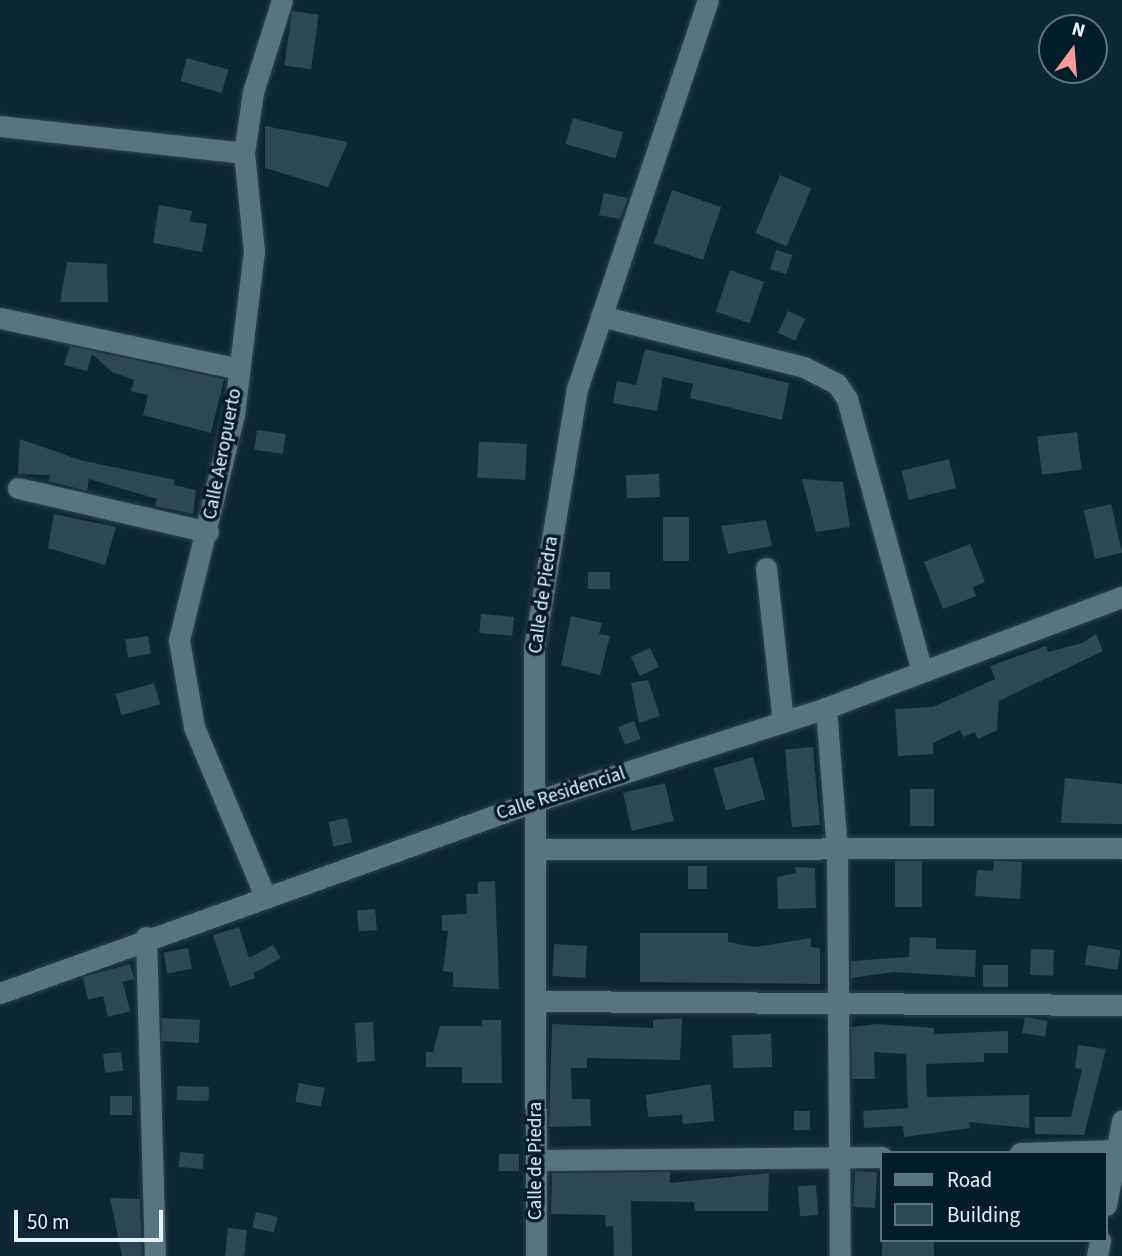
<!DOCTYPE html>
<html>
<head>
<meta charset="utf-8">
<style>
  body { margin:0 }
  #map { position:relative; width:1122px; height:1256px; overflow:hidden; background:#0c2733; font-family:"Source Sans 3",sans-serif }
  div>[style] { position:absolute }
  .building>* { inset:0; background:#2e4955; transform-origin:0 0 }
  .roads { filter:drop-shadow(0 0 2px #32424c) drop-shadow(0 0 2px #32424c) }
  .street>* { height:21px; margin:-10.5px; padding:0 10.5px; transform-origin:10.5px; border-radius:10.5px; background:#587481 }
  .secondary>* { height:21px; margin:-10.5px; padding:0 10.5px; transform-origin:10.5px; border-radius:10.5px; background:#587481 }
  span { translate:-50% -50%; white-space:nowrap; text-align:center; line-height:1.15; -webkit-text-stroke:7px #031e29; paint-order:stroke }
  .street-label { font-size:19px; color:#e5f5fc }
  .legend { position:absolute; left:880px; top:1151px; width:228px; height:91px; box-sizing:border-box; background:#031e29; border:2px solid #5d747d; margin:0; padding:9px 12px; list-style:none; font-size:21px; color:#e5f5fc }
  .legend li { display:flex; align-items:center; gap:14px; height:35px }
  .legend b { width:35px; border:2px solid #5d747d }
  .north { position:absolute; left:1038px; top:14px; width:70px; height:70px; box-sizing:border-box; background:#031e29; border:2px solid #5d747d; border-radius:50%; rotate:16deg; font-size:19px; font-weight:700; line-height:28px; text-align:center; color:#e5f5fc }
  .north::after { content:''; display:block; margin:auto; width:24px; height:32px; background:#f59b99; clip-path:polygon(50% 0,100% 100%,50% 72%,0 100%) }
  .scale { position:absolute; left:14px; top:1210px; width:149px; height:32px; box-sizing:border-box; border:4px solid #e5f5fc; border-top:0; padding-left:9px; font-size:21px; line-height:24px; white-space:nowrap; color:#e5f5fc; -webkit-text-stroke:5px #031e29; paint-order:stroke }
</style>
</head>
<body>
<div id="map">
  <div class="building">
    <div style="left:292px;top:11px;width:27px;height:55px;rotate:8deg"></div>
    <div style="left:187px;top:58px;width:43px;height:24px;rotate:16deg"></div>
    <div style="left:573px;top:118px;width:52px;height:27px;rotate:16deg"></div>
    <div style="clip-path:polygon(265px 126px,348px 142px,328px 187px,265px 168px)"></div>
    <div style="left:780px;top:175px;width:34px;height:63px;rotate:23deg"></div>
    <div style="left:672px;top:190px;width:52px;height:56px;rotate:19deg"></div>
    <div style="clip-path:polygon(604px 193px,628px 198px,620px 219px,599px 215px)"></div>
    <div style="clip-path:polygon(159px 205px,192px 211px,190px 222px,207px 224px,202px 252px,153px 243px)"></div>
    <div style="left:776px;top:250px;width:17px;height:20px;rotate:17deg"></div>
    <div style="clip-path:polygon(67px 262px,107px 264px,108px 302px,60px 302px)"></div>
    <div style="left:730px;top:270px;width:36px;height:44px;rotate:19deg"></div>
    <div style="left:788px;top:311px;width:19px;height:24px;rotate:25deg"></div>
    <div style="clip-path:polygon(70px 346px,224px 379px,211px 433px,143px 415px,148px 395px,131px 391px,134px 380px,112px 372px,92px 354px,87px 371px,64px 365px)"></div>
    <div style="clip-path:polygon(645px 349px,789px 383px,782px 420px,690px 398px,693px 384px,663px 377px,657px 411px,613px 403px,617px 381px,636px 385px)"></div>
    <div style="left:257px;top:430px;width:29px;height:20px;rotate:8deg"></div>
    <div style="left:1077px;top:432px;width:38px;height:40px;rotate:83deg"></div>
    <div style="clip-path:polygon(20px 439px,80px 460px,175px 480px,174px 485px,196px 490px,193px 514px,155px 506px,157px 499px,89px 479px,87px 491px,48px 481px,50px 475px,18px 474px)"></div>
    <div style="left:527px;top:444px;width:36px;height:48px;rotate:93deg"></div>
    <div style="left:949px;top:459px;width:30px;height:49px;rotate:76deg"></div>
    <div style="left:659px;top:474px;width:23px;height:33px;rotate:88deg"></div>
    <div style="clip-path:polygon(802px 479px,843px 482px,850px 527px,816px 532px)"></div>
    <div style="left:1111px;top:504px;width:50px;height:28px;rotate:77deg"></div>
    <div style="clip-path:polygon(54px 514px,116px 527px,105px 565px,48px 548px)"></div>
    <div style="left:663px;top:517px;width:26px;height:44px"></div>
    <div style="clip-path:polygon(766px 520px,772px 546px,728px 554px,721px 526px)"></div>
    <div style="clip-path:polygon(970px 544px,985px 582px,973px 587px,976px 596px,943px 609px,924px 562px)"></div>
    <div style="left:588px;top:572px;width:22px;height:17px"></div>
    <div style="left:481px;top:614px;width:33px;height:19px;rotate:5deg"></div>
    <div style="clip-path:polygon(571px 616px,602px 623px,599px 634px,610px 636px,600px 675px,561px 665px)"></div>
    <div style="clip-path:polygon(1096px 634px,1103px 651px,999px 701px,997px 730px,978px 739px,975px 732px,963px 737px,960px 730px,933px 743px,933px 754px,898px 756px,895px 709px,933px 707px,995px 679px,990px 666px,1046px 646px,1048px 652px,1082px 643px)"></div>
    <div style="left:148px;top:636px;width:18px;height:23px;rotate:81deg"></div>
    <div style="left:650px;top:648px;width:21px;height:21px;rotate:65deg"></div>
    <div style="clip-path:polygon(648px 680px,660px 716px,639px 723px,631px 683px)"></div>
    <div style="left:154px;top:683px;width:22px;height:40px;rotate:74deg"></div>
    <div style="left:634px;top:721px;width:19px;height:17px;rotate:69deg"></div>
    <div style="left:813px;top:747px;width:78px;height:28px;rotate:85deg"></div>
    <div style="left:753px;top:757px;width:44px;height:41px;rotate:74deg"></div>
    <div style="clip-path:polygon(1065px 778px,1122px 784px,1122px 824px,1061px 823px)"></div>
    <div style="left:665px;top:783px;width:39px;height:43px;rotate:77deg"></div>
    <div style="left:910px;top:789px;width:24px;height:37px"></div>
    <div style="left:347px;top:818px;width:25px;height:19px;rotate:78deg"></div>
    <div style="left:922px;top:861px;width:46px;height:27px;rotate:90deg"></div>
    <div style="clip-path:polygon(994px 861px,1022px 862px,1020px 899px,975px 896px,977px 870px,993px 871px)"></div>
    <div style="left:688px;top:866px;width:19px;height:23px"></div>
    <div style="clip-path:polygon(795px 867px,815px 868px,816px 908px,778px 909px,777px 877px,796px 873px)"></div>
    <div style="clip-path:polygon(495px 881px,499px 989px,453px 987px,453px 972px,443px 971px,448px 931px,442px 930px,442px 915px,467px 914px,466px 894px,478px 894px,478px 882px)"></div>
    <div style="left:375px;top:909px;width:21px;height:18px;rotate:85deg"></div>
    <div style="clip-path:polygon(239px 927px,249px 958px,273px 945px,281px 958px,254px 973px,255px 978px,230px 987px,213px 935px)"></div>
    <div style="clip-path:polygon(640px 933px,728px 933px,728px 942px,755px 947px,811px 938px,811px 947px,820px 948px,820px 984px,640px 982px)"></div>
    <div style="clip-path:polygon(910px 937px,936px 938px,936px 949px,976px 950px,975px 977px,894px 972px,851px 978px,851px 961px,909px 957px)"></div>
    <div style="left:554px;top:944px;width:33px;height:32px;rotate:3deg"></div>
    <div style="left:1088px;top:945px;width:33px;height:20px;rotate:9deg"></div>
    <div style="left:188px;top:948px;width:21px;height:25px;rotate:79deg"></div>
    <div style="left:1031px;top:949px;width:23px;height:26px;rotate:2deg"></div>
    <div style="clip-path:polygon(130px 964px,134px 979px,123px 982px,130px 1011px,108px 1017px,103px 996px,88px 1000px,83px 977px)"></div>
    <div style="left:983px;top:965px;width:25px;height:22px"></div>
    <div style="left:1025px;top:1017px;width:23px;height:16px;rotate:10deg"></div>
    <div style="left:162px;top:1018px;width:38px;height:23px;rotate:3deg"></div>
    <div style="clip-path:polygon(682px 1018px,680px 1060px,587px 1058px,587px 1068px,571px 1068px,572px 1099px,590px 1099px,591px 1126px,549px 1127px,552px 1024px,653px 1028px,653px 1020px)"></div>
    <div style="clip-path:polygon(482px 1020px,501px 1020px,502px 1083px,462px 1083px,462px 1067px,426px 1067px,426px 1052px,433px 1052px,440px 1026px,482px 1026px)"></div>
    <div style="left:373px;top:1022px;width:39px;height:18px;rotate:87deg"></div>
    <div style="clip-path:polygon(877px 1024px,934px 1028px,934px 1034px,1008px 1031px,1008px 1053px,984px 1053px,984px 1062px,926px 1064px,927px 1097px,1029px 1095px,1029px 1128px,969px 1122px,970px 1128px,904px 1137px,903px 1126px,864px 1128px,863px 1111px,908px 1108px,906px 1054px,874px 1052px,875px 1079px,852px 1079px,851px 1027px)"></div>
    <div style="left:771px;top:1034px;width:33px;height:39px;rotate:88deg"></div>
    <div style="clip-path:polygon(1078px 1045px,1106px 1049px,1084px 1135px,1035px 1134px,1035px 1117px,1071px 1117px,1082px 1069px,1075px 1068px)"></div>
    <div style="left:121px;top:1052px;width:19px;height:18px;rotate:84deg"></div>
    <div style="left:299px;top:1083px;width:26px;height:19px;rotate:11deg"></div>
    <div style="clip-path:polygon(711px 1084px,714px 1121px,683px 1124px,682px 1115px,648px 1117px,646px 1095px)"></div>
    <div style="left:177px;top:1086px;width:32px;height:14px;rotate:2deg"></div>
    <div style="left:110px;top:1096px;width:22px;height:19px"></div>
    <div style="left:810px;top:1111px;width:19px;height:16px;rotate:90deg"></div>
    <div style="left:180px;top:1152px;width:24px;height:15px;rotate:5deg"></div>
    <div style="left:499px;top:1154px;width:20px;height:17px"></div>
    <div style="left:855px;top:1171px;width:22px;height:36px;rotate:3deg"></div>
    <div style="clip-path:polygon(670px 1172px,670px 1183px,769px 1173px,768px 1211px,695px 1211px,694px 1202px,631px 1201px,632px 1256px,614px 1256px,613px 1226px,606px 1227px,605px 1215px,551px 1214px,552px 1173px)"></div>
    <div style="left:816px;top:1185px;width:30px;height:18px;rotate:86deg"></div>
    <div style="clip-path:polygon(110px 1198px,140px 1199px,142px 1256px,122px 1256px)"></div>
    <div style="left:256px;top:1212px;width:22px;height:16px;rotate:13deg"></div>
    <div style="left:228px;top:1228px;width:19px;height:28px;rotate:6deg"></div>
    <div style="left:934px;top:1241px;width:15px;height:52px;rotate:90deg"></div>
  </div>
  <div class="roads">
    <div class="street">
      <div style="left:0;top:126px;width:245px;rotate:6.3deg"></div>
      <div style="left:601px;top:316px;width:209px;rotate:14.1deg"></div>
      <div style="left:804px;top:367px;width:37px;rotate:27deg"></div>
      <div style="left:837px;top:384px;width:18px;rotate:56deg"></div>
      <div style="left:847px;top:399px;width:283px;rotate:74.6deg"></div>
      <div style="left:0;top:318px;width:244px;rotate:12deg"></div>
      <div style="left:18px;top:488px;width:195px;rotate:13deg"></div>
      <div style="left:766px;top:568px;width:155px;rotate:83.7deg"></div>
      <div style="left:826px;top:708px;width:144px;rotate:85.6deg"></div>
      <div style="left:837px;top:852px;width:404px;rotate:89.6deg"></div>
      <div style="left:536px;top:849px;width:586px;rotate:-0.1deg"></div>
      <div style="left:265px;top:896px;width:183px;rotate:-112.8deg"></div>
      <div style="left:194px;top:727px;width:88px;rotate:-99.8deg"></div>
      <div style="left:179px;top:640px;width:233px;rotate:-76.3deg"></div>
      <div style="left:234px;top:414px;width:164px;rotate:-83deg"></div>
      <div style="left:254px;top:251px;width:99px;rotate:-95.8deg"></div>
      <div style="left:244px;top:153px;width:62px;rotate:-81.6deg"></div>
      <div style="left:253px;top:92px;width:96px;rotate:-72.5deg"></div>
      <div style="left:146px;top:937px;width:319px;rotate:88.4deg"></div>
      <div style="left:536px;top:1001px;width:586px;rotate:0.39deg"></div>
      <div style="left:1020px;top:1153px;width:97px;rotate:-1.8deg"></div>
      <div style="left:537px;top:1160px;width:345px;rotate:-0.5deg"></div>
      <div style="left:1106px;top:1205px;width:86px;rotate:-79.2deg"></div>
      <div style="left:536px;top:1256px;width:608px;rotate:-90.19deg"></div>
      <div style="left:534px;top:648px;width:263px;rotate:-80.6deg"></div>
      <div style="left:577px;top:389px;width:410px;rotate:-71.4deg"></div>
      <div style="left:1097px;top:1256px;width:16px;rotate:-79deg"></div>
    </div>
    <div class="secondary">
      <div style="left:0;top:993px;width:566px;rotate:-19.72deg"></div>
      <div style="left:533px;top:802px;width:308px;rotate:-17.8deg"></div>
      <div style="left:826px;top:708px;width:316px;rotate:-20.6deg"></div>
    </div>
  </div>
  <div class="street-label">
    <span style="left:223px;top:454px;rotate:-79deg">Calle Aeropuerto</span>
    <span style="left:544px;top:595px;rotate:-82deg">Calle de Piedra</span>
    <span style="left:561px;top:794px;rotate:-18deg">Calle Residencial</span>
    <span style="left:536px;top:1161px;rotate:-90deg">Calle de Piedra</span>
  </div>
  <ul class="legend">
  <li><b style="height:9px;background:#587481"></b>Road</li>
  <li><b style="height:19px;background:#2e4955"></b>Building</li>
  </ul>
  <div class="north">N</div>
  <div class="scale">50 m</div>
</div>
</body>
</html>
